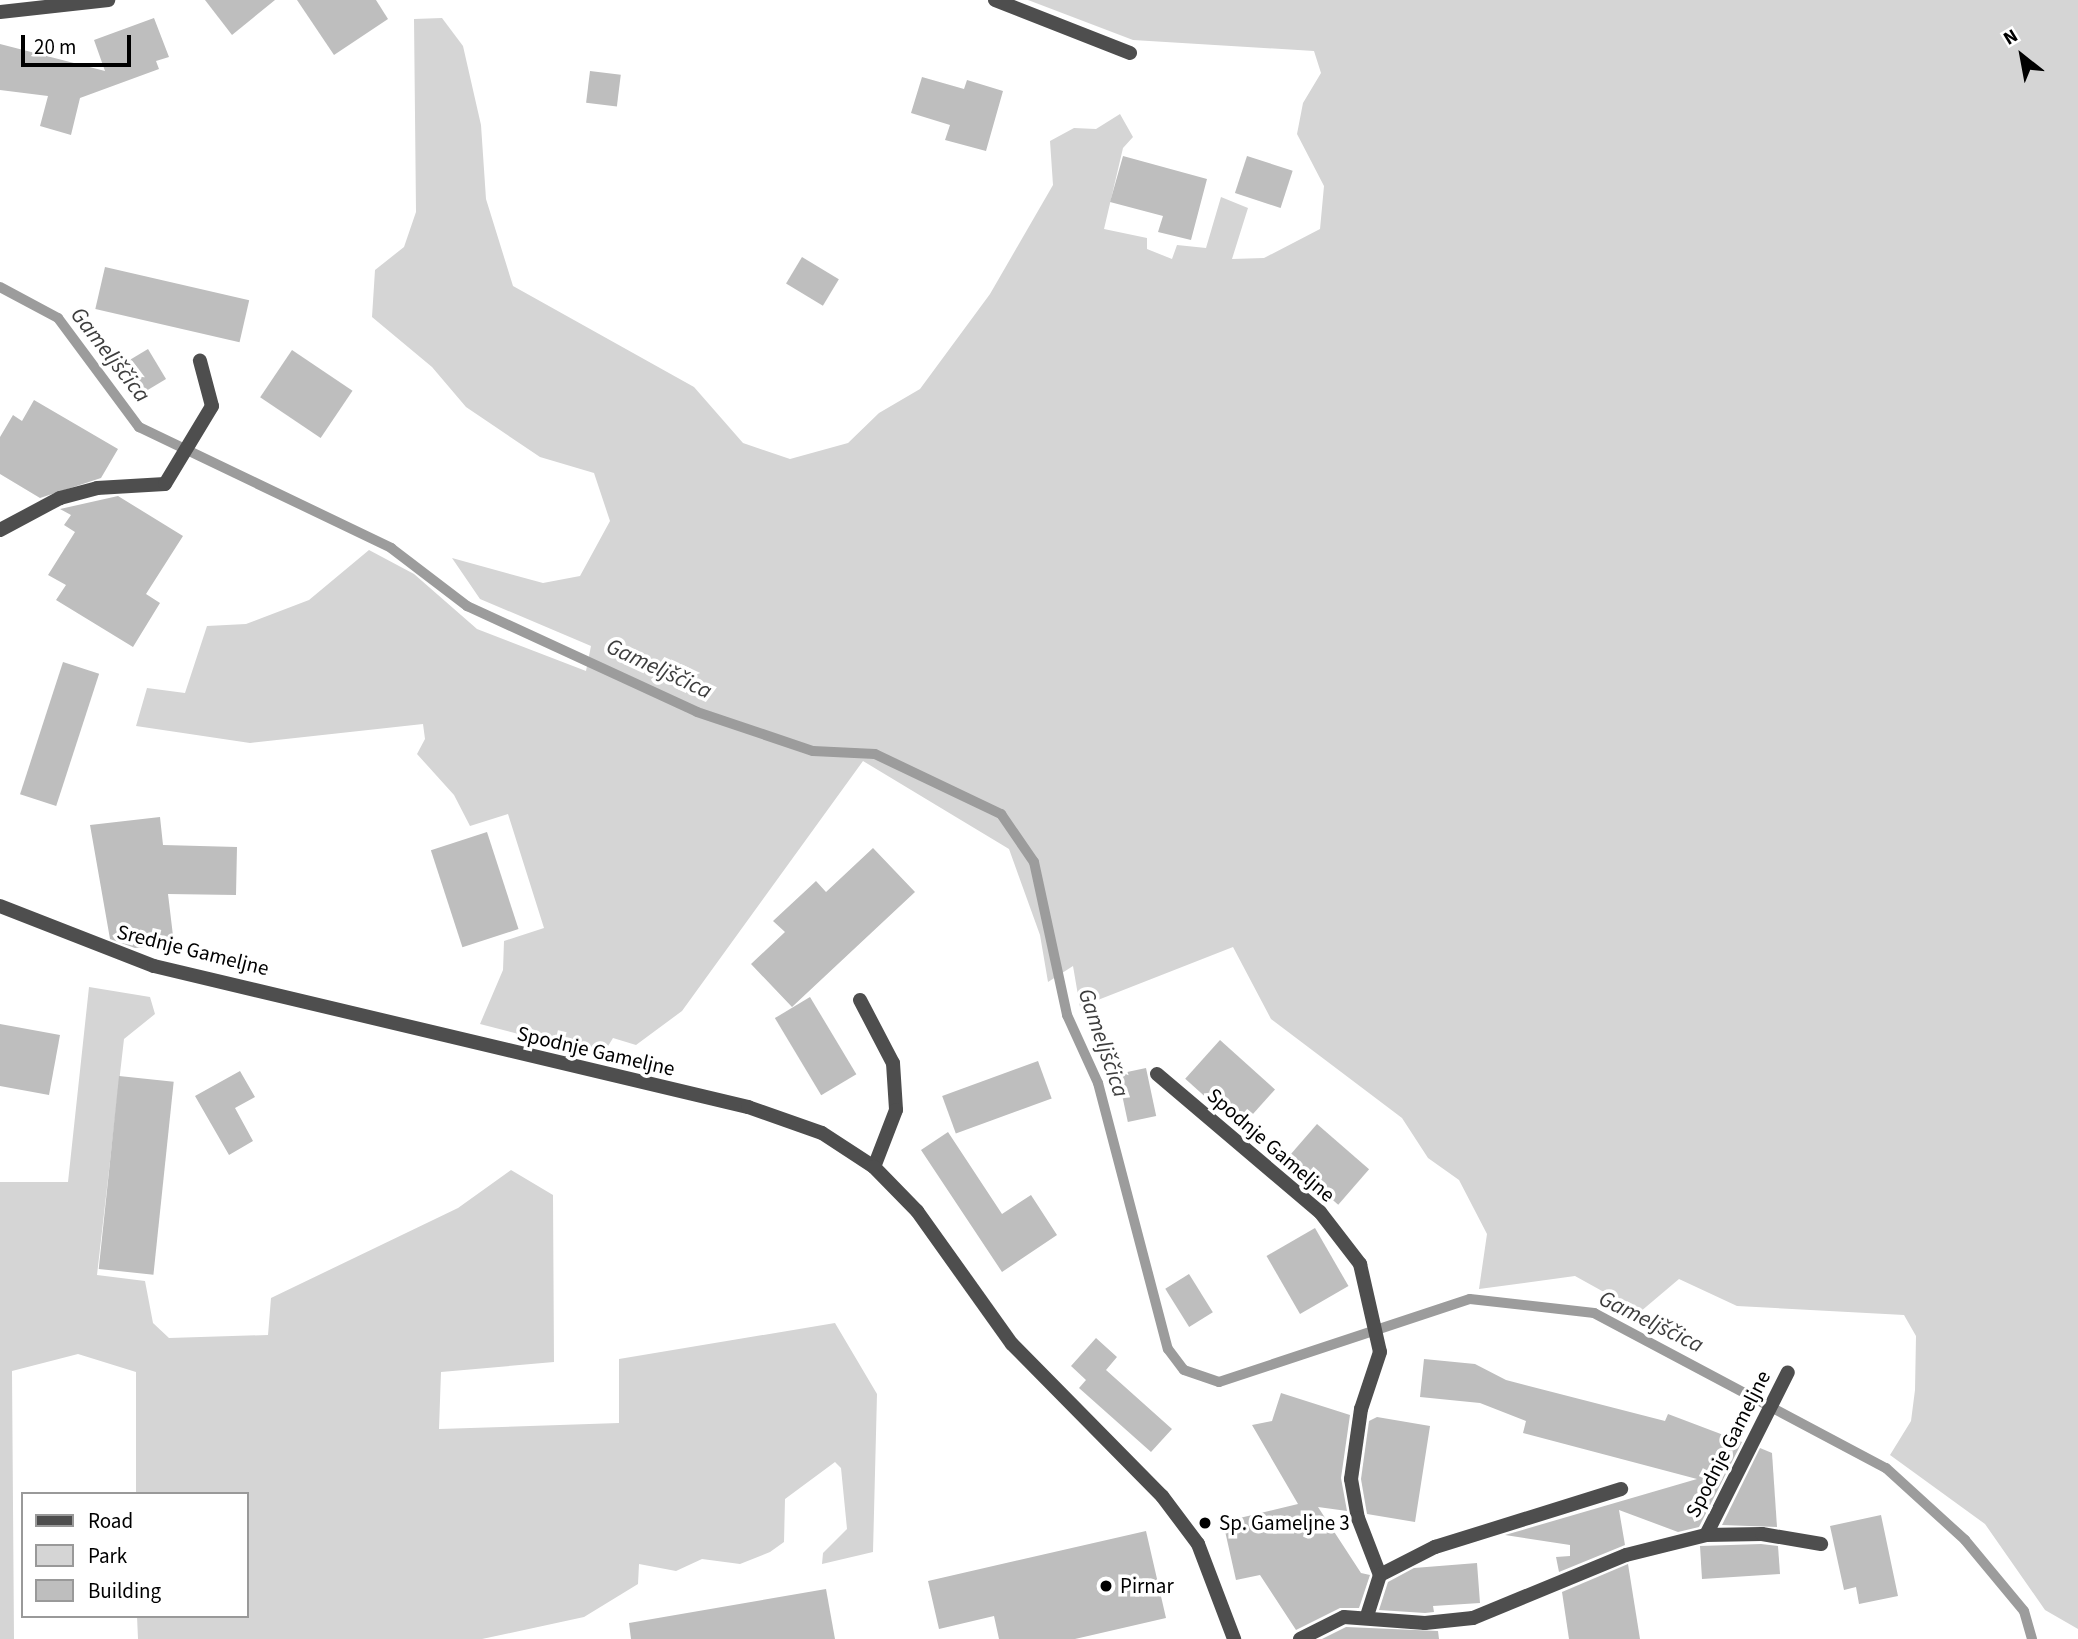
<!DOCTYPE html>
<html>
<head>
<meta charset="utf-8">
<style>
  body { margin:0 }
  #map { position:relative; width:2078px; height:1639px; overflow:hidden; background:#fff; font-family:"Source Sans 3",sans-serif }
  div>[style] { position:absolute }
  .green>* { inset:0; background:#d5d5d5 }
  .stream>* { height:10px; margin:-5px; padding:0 5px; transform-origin:5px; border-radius:5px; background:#9c9c9c }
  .building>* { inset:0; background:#bebebe; transform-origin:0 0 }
  .minor>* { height:14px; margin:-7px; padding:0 7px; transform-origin:7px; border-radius:7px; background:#4e4e4e }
  .tertiary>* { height:14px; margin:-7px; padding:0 7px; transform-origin:7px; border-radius:7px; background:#4e4e4e }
  .dots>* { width:19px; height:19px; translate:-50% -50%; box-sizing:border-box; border:4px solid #fff; border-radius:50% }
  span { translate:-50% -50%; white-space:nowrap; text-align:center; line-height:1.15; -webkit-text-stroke:7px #fff; paint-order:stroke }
  .street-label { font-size:21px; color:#000 }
  .poi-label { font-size:21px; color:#000 }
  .left { translate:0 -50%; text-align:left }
  .water-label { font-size:23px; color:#3d3d3d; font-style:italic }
  .legend { position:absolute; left:21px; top:1492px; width:228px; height:126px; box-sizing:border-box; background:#fff; border:2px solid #999; margin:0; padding:9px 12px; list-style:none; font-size:21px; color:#000 }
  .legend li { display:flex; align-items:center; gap:14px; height:35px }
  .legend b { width:35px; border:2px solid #999 }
  .north { position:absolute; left:1987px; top:21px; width:70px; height:70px; -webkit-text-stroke:5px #fff; paint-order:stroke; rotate:329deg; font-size:19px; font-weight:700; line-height:28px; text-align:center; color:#000 }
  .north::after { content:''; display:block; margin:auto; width:24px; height:32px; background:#000; clip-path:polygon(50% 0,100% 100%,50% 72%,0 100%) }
  .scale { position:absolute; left:21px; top:35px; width:110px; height:32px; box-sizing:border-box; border:4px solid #000; border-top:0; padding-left:9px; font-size:21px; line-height:24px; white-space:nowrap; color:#000; -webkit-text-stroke:5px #fff; paint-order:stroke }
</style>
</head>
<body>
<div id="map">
  <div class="green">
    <div style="clip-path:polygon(1028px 0,2078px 0,2078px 1629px,2045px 1610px,1985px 1524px,1890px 1455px,1911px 1421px,1915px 1390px,1916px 1336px,1904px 1315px,1737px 1306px,1679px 1279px,1640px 1312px,1575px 1276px,1479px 1289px,1487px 1234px,1459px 1180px,1428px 1158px,1402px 1118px,1271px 1019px,1233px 947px,1080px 1007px,1073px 966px,1048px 982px,1040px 935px,1009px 849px,863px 761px,682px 1011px,636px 1045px,613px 1038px,602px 1056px,480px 1024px,503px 970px,504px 941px,544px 928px,508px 814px,470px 826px,454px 795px,417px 754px,425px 739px,423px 724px,250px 743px,136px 726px,147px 688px,185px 693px,207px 626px,246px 624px,309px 600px,369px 550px,414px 574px,477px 629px,586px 671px,591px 646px,480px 599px,452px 558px,543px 583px,580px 576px,610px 521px,594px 473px,540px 457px,466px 407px,432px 367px,372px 317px,375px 270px,404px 247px,416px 212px,414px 19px,442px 18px,463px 46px,481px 125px,486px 199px,513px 286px,694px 387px,743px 443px,790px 459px,848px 443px,879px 413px,920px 389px,990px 294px,1053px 185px,1050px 141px,1074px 128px,1096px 129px,1120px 114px,1133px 137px,1123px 148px,1104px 229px,1147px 238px,1147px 249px,1172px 259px,1177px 245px,1206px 248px,1221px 197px,1248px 208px,1232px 259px,1264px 258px,1320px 229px,1324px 186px,1297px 134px,1303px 103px,1321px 73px,1314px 51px,1133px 40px)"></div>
    <div style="clip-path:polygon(89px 987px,150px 997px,155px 1014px,124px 1039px,97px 1275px,145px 1281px,153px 1323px,169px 1338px,268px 1335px,271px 1298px,458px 1208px,511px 1170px,553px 1195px,554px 1362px,441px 1372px,439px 1429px,619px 1423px,619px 1359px,835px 1323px,877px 1394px,873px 1552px,822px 1564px,823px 1553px,847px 1529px,841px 1468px,835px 1462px,785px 1499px,784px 1542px,770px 1552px,740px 1564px,702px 1559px,676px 1571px,639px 1564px,638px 1584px,584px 1617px,482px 1639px,138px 1639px,137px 1616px,247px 1616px,247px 1494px,136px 1494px,136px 1372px,78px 1354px,12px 1371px,14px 1639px,0 1639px,0 1182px,68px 1182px)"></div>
  </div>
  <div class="stream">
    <div style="left:0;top:287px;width:66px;rotate:28.1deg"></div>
    <div style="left:58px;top:318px;width:136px;rotate:53.4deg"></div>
    <div style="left:139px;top:427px;width:280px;rotate:25.6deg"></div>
    <div style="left:391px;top:548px;width:96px;rotate:37.3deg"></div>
    <div style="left:467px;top:606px;width:253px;rotate:24.7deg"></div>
    <div style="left:697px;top:712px;width:122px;rotate:18.6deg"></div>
    <div style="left:813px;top:751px;width:62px;rotate:2.8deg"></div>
    <div style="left:875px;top:754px;width:140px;rotate:25.5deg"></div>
    <div style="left:1001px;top:814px;width:58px;rotate:55.5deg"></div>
    <div style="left:1034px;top:862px;width:157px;rotate:77.8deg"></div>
    <div style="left:1067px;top:1015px;width:75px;rotate:65.5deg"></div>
    <div style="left:1098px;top:1083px;width:275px;rotate:75.3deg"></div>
    <div style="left:1168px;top:1349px;width:26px;rotate:53deg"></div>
    <div style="left:1184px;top:1370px;width:37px;rotate:19deg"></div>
    <div style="left:1219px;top:1382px;width:264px;rotate:-18.3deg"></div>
    <div style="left:1470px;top:1299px;width:125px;rotate:6.4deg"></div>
    <div style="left:1594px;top:1313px;width:331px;rotate:28deg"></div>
    <div style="left:1886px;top:1468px;width:107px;rotate:42.3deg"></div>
    <div style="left:1965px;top:1540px;width:92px;rotate:50.3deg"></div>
    <div style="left:2024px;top:1611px;width:29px;rotate:74deg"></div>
  </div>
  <div class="building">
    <div style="clip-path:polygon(205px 0,275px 0,232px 35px)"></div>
    <div style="clip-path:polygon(297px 0,376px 0,388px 19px,334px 55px)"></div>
    <div style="clip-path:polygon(154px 18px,169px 57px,156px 61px,159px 69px,80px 98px,71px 135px,40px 126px,48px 96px,0 90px,0 44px,105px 71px,94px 40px)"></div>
    <div style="left:590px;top:71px;width:31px;height:32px;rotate:7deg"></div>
    <div style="clip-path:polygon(922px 77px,964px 89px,967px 80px,1003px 91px,986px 151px,945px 140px,950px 125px,911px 113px)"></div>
    <div style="clip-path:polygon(1123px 156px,1207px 179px,1191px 240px,1158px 232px,1163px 216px,1110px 202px)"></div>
    <div style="left:1247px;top:156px;width:48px;height:39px;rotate:18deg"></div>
    <div style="left:802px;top:257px;width:43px;height:31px;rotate:31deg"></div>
    <div style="left:105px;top:267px;width:148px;height:43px;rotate:13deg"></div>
    <div style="left:148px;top:349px;width:35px;height:35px;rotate:59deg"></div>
    <div style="left:292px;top:350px;width:73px;height:57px;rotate:34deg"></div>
    <div style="clip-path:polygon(34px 400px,118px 449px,101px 478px,40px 498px,0 474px,0 437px,13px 415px,22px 421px)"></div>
    <div style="clip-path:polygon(118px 496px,183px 536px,146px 594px,160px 603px,133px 647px,56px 600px,66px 585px,48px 575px,75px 532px,64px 525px,71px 515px,60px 509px)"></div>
    <div style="left:63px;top:662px;width:38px;height:139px;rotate:18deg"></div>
    <div style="clip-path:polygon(160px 817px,163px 845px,237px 847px,236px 895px,168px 894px,174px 944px,135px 948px,110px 939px,90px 825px)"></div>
    <div style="left:487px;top:832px;width:102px;height:59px;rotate:72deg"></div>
    <div style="clip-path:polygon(873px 848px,915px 892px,792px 1007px,751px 964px,785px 932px,773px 921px,816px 881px,826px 892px)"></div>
    <div style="left:810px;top:997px;width:90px;height:41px;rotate:59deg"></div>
    <div style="clip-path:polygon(0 1024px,60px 1035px,49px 1095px,0 1086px)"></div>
    <div style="left:1220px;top:1040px;width:74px;height:52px;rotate:42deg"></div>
    <div style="left:1038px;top:1061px;width:40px;height:102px;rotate:70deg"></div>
    <div style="left:1146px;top:1068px;width:49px;height:29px;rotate:78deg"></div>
    <div style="clip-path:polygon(240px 1071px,255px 1097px,235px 1108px,253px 1141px,229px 1155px,195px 1096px)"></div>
    <div style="left:119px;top:1076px;width:55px;height:194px;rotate:6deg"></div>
    <div style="left:1317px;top:1124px;width:69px;height:47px;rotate:41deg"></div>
    <div style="clip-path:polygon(948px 1132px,1002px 1214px,1031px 1195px,1057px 1235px,1002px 1272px,921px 1150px)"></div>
    <div style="left:1315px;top:1228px;width:67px;height:56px;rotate:60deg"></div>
    <div style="left:1189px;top:1274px;width:45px;height:28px;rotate:58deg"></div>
    <div style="clip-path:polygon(1096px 1338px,1117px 1357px,1106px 1370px,1172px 1429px,1151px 1452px,1079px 1388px,1086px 1380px,1071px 1366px)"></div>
    <div style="clip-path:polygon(1424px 1359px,1475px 1364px,1506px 1380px,1665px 1421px,1668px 1414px,1742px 1442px,1699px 1527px,1678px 1532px,1619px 1510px,1625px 1545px,1559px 1572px,1556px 1557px,1570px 1556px,1570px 1545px,1505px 1535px,1697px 1479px,1523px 1433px,1526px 1421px,1480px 1403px,1420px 1397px)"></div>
    <div style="clip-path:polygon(1281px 1393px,1350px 1415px,1341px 1478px,1347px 1511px,1318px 1507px,1361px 1573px,1370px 1575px,1359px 1608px,1340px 1608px,1296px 1630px,1260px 1575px,1236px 1580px,1223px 1522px,1298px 1504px,1252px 1425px,1272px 1421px)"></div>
    <div style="clip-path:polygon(1377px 1417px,1430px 1426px,1415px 1522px,1367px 1514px,1361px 1479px,1369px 1421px)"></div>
    <div style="clip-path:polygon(1760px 1448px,1772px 1453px,1777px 1527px,1722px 1525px)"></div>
    <div style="clip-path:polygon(1881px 1515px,1898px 1596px,1859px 1604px,1856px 1587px,1844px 1590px,1830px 1526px)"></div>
    <div style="clip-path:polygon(1146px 1531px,1166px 1618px,1075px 1639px,999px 1639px,994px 1616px,939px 1629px,928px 1581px)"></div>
    <div style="clip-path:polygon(1761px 1544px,1778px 1546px,1780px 1574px,1702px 1579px,1700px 1546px)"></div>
    <div style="clip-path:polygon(1477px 1563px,1480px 1603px,1433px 1606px,1434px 1612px,1425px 1613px,1379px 1610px,1388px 1582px,1414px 1568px)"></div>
    <div style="clip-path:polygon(1628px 1564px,1640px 1639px,1569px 1639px,1562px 1592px)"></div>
    <div style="clip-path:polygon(826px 1589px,835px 1639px,631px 1639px,629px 1623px)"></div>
    <div style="clip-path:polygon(1346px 1627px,1438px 1631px,1439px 1639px,1322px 1639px)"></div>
  </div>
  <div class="minor">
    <div style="left:995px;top:0;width:145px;rotate:21.4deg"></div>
    <div style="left:0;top:12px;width:109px;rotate:-6.3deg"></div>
    <div style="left:0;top:530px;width:68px;rotate:-28.1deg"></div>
    <div style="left:60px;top:498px;width:38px;rotate:-15deg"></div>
    <div style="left:97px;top:488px;width:68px;rotate:-3.4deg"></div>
    <div style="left:165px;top:484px;width:91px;rotate:-58.9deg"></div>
    <div style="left:212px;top:406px;width:47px;rotate:-104.9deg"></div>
    <div style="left:860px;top:1000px;width:71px;rotate:62.4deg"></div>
    <div style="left:893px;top:1063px;width:47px;rotate:86.3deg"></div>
    <div style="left:896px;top:1110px;width:61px;rotate:111.1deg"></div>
    <div style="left:1157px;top:1074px;width:214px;rotate:40.3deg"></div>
    <div style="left:1320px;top:1212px;width:66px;rotate:52.4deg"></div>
    <div style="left:1360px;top:1264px;width:90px;rotate:77.2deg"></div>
    <div style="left:1380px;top:1352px;width:60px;rotate:108.4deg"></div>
    <div style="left:1361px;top:1409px;width:71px;rotate:98.1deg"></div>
    <div style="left:1351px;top:1479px;width:40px;rotate:80deg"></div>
    <div style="left:1358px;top:1518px;width:61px;rotate:68.9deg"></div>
    <div style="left:1380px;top:1575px;width:43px;rotate:107.6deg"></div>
    <div style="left:1706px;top:1535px;width:182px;rotate:-63.3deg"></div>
    <div style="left:1380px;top:1575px;width:62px;rotate:-27deg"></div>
    <div style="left:1435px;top:1547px;width:195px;rotate:-17.3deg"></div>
    <div style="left:1300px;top:1639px;width:49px;rotate:-26.6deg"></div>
    <div style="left:1344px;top:1617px;width:81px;rotate:4.2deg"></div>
    <div style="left:1425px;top:1623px;width:48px;rotate:-5.9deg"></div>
    <div style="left:1473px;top:1618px;width:165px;rotate:-22.4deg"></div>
    <div style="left:1626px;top:1555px;width:82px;rotate:-14deg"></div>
    <div style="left:1706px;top:1535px;width:56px;rotate:-1deg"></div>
    <div style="left:1762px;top:1534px;width:60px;rotate:9.6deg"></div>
  </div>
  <div class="tertiary">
    <div style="left:0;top:906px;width:165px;rotate:21.3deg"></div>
    <div style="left:154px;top:966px;width:611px;rotate:13.35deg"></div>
    <div style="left:748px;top:1107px;width:78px;rotate:19.4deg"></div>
    <div style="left:822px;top:1133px;width:62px;rotate:33.2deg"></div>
    <div style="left:874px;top:1167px;width:62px;rotate:45.7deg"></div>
    <div style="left:917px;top:1211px;width:163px;rotate:54.5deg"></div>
    <div style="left:1012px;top:1344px;width:214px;rotate:45.4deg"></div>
    <div style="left:1162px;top:1496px;width:60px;rotate:53.1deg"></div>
    <div style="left:1198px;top:1544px;width:102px;rotate:69.2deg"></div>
  </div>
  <div class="dots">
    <div style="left:1205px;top:1523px;background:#000"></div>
    <div style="left:1106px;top:1586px;background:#000"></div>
  </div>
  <div class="street-label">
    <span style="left:193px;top:950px;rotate:14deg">Srednje Gameljne</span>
    <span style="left:596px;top:1051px;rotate:13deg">Spodnje Gameljne</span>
    <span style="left:1271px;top:1145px;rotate:41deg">Spodnje Gameljne</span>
    <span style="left:1728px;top:1444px;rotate:-63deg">Spodnje Gameljne</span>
  </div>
  <div class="poi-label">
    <span class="left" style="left:1219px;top:1523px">Sp. Gameljne 3</span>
    <span class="left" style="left:1120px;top:1586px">Pirnar</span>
  </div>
  <div class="water-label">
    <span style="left:110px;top:355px;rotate:52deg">Gameljščica</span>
    <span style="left:659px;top:669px;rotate:25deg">Gameljščica</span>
    <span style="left:1103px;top:1043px;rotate:71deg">Gameljščica</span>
    <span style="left:1651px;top:1322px;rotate:26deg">Gameljščica</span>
  </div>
  <ul class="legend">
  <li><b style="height:9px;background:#4e4e4e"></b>Road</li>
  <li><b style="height:19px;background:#d5d5d5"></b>Park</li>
  <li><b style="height:19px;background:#bebebe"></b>Building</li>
  </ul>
  <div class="north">N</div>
  <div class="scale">20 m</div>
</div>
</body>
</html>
